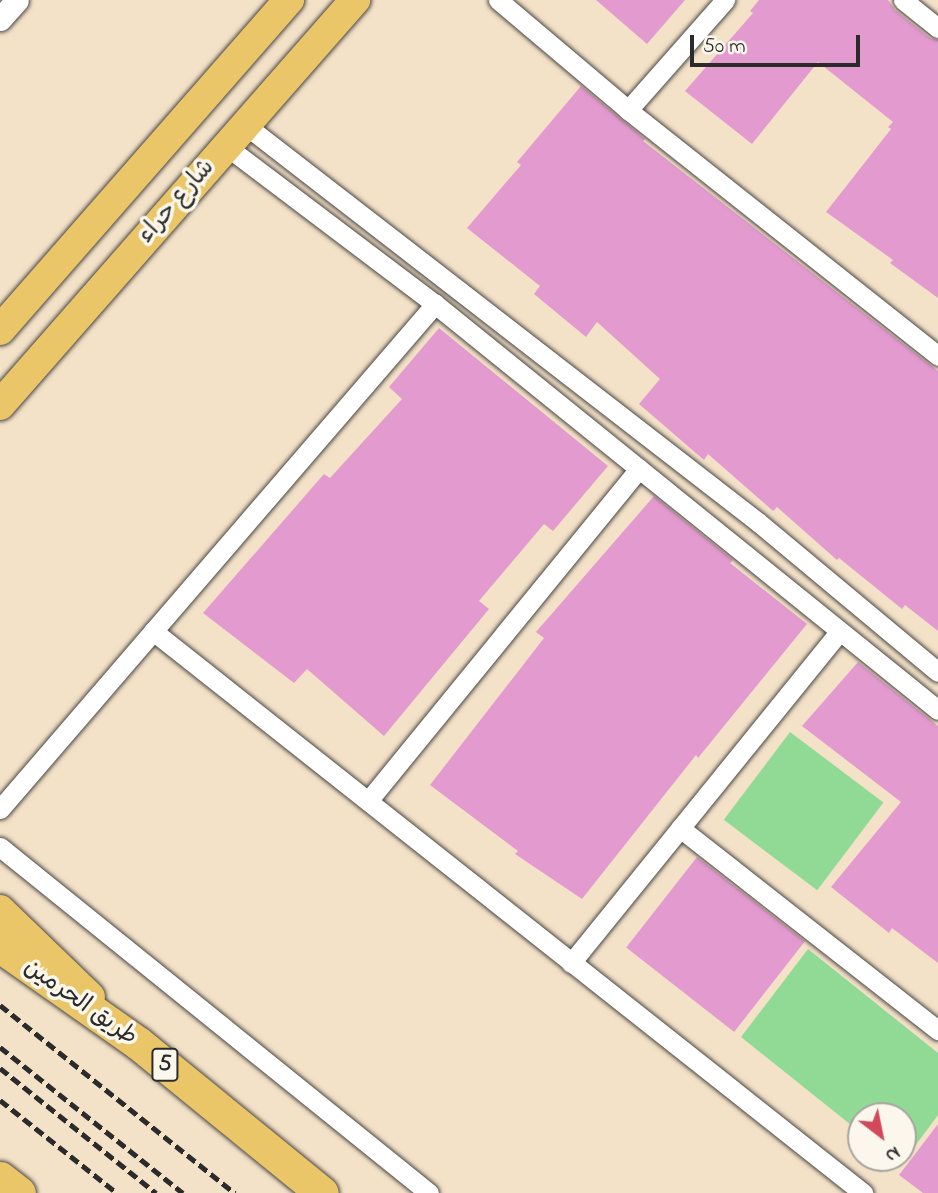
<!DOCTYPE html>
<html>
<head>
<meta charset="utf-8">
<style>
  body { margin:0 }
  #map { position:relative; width:938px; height:1193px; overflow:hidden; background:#f4e2c8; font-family:"Indie Flower","Playpen Sans Arabic",sans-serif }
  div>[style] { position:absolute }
  .green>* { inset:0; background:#91da96; transform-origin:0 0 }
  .building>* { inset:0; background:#e39bcf; transform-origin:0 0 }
  .roads { filter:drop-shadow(0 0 2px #494643) drop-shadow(0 0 2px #494643) }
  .minor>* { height:19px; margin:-9.5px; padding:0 9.5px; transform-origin:9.5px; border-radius:9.5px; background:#fff }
  .tertiary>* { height:23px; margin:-11.5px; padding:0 11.5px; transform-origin:11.5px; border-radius:11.5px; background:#fff }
  .primary>* { height:30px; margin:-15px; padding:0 15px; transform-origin:15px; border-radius:15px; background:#eac669 }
  .motorway>* { height:33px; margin:-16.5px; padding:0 16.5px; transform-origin:16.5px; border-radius:16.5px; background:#eac669 }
  .rail>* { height:5px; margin-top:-2.5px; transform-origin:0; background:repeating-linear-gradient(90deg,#2b2b2b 0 10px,transparent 0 15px) }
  span { translate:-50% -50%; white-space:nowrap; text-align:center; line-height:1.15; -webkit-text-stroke:7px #fbf7ec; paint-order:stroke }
  .shield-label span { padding:2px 5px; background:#fbf7ec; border:2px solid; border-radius:5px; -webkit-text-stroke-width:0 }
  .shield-label { font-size:23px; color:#2b2b2b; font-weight:700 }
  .street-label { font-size:24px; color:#2b2b2b }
  .north { position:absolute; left:847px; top:1102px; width:70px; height:70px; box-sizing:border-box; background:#fbf7ec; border:2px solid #a8a59f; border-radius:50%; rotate:148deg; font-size:19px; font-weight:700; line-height:28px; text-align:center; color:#2b2b2b }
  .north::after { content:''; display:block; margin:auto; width:24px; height:32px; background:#d1495b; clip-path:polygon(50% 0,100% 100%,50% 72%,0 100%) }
  .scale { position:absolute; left:690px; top:35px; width:170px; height:32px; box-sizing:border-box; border:4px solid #2b2b2b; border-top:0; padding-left:9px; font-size:21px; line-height:24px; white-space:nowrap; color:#2b2b2b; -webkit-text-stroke:5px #fbf7ec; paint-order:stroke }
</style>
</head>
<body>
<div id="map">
  <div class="green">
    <div style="left:790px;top:732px;width:117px;height:110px;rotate:37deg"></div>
    <div style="clip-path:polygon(808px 949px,938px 1053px,938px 1115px,901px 1165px,892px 1158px,903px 1158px,903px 1116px,861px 1116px,861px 1133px,741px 1037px)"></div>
  </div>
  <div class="building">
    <div style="clip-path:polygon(596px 0,685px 0,647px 44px)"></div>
    <div style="clip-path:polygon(759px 0,888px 0,895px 10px,930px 38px,938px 40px,938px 298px,890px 263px,893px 260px,826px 212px,891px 129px,888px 127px,893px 122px,818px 62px,752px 144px,685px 91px,753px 13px,750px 11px)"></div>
    <div style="clip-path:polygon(581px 86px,645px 139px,643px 141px,938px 371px,938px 631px,905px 605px,902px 609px,839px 558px,837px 560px,777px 507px,773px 511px,708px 454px,704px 460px,639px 404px,660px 379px,597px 322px,586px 337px,534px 294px,540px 286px,467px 228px,521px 165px,517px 162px)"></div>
    <div style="clip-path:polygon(439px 328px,608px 466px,553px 531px,544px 524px,479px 601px,489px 609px,384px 736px,307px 669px,294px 683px,203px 613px,324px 474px,330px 478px,402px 399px,389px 387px)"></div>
    <div style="clip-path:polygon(654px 496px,733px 560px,730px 563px,807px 624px,698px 758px,696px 755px,582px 899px,515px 854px,518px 851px,430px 785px,544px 638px,536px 632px)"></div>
    <div style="clip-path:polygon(858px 662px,938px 726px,938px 963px,892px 928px,889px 933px,831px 887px,901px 802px,802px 726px)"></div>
    <div style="left:697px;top:857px;width:137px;height:115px;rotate:38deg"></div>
    <div style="clip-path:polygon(938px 1124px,938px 1193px,923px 1193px,899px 1175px)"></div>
  </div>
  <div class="roads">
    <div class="minor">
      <div style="left:498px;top:0;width:170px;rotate:40.2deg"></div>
      <div style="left:628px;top:110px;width:396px;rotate:38.4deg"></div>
      <div style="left:903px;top:0;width:45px;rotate:38.7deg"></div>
      <div style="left:628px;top:110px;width:147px;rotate:-48.6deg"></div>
      <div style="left:244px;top:124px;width:650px;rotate:37.75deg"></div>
      <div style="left:758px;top:522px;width:234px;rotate:39.8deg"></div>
      <div style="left:226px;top:146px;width:262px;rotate:37.1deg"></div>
      <div style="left:435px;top:304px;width:646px;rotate:38.91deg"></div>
      <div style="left:153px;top:631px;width:906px;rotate:38.36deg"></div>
      <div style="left:368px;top:801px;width:429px;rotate:-50.8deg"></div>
      <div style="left:0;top:809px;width:667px;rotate:-49.26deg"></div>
      <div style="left:680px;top:828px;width:328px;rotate:38.1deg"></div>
      <div style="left:0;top:847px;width:551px;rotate:38.89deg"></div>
      <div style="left:571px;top:963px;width:426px;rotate:-51deg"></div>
    </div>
    <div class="tertiary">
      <div style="left:0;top:19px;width:25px;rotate:-48deg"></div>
    </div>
    <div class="primary">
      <div style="left:0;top:330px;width:439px;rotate:-48.8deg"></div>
      <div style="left:0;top:405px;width:539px;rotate:-48.76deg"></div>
      <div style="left:0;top:910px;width:125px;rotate:44deg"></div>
    </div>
    <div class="motorway">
      <div style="left:0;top:946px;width:169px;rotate:35.1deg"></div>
      <div style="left:138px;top:1043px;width:237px;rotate:39.2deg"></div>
      <div style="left:0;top:1178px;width:24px;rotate:38deg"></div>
    </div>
  </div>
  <div class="rail">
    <div style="left:0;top:1005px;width:301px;rotate:38.7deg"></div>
    <div style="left:0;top:1047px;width:234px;rotate:38.6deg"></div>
    <div style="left:0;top:1068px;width:200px;rotate:38.7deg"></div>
    <div style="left:0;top:1100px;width:149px;rotate:38.5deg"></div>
  </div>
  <div class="shield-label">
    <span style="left:165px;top:1065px">5</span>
  </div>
  <div class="street-label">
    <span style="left:177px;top:202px;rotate:-49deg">شارع حراء</span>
    <span style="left:80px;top:1003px;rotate:35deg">طريق الحرمين</span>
  </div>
  <div class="north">N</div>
  <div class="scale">50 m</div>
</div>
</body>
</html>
